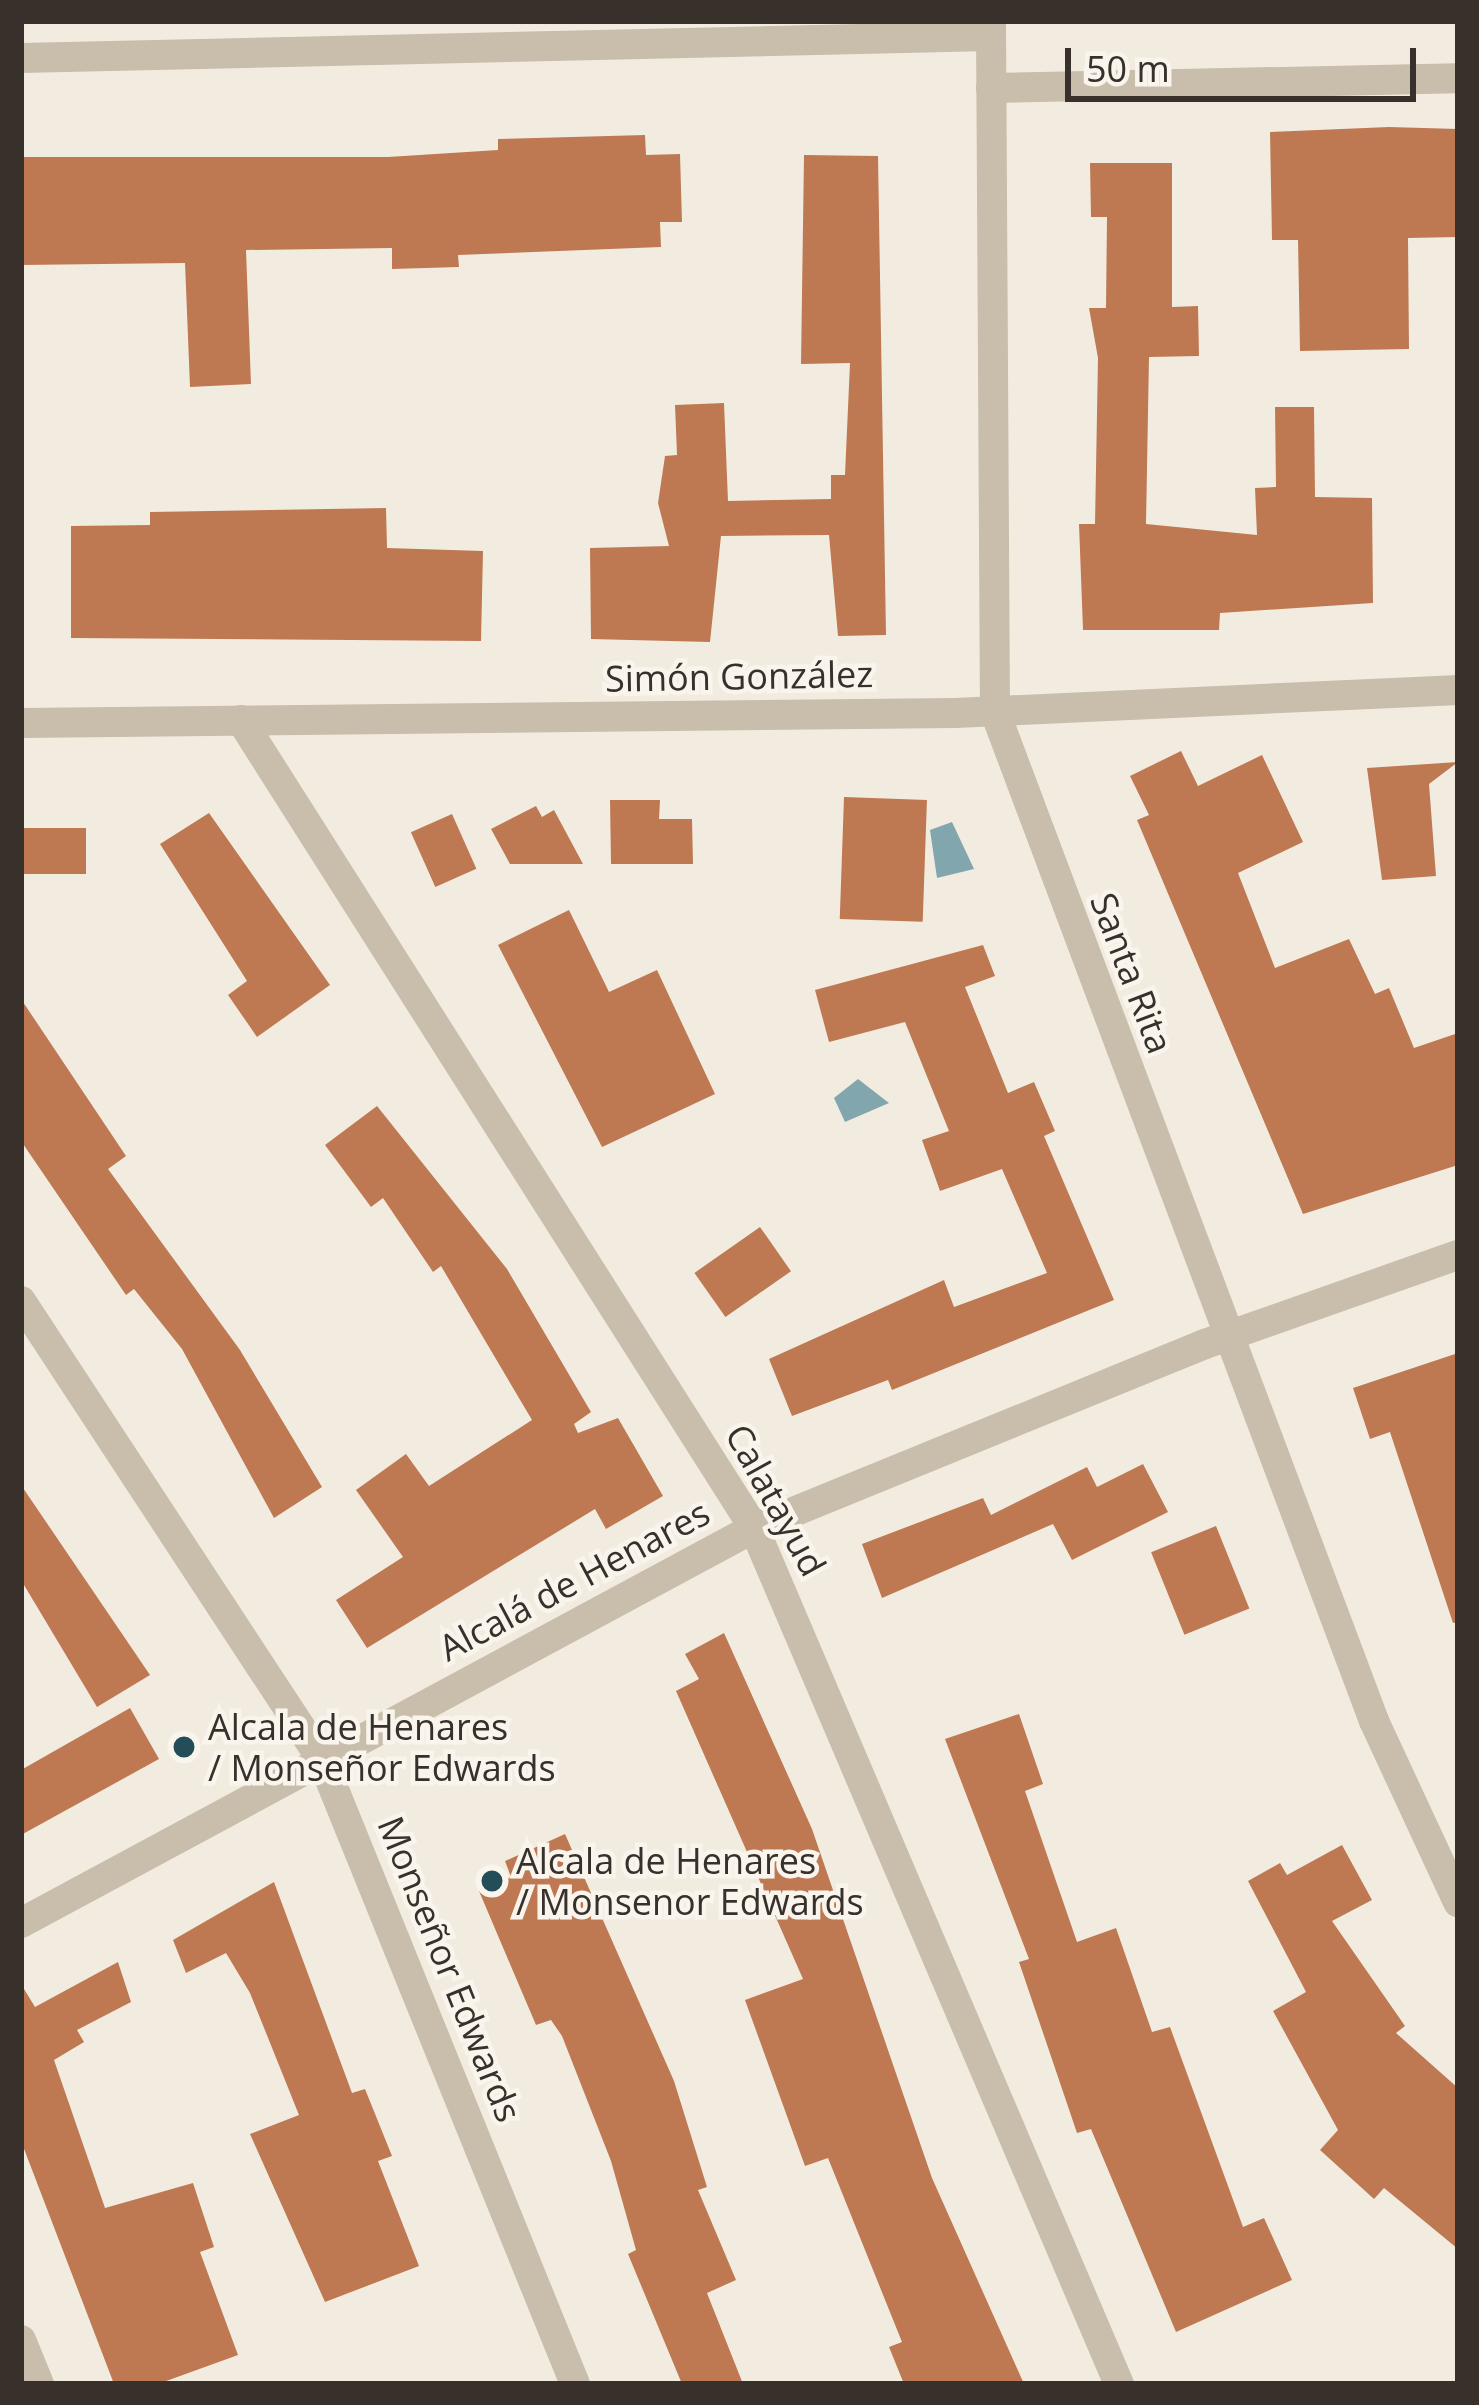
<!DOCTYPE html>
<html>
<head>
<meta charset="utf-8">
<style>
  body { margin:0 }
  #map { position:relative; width:1479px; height:2405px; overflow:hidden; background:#f2ece0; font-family:"Open Sans",sans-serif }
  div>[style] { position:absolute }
  .water>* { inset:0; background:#81a6ad }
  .building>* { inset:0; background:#be7952; transform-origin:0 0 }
  .minor>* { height:30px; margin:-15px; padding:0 15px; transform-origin:15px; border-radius:15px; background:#c9bdac }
  .tertiary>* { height:30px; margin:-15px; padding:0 15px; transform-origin:15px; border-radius:15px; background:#c9bdac }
  .dots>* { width:33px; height:33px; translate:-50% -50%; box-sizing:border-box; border:6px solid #f9f5ed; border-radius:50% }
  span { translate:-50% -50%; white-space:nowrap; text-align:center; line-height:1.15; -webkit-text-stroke:9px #f9f5ed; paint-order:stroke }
  .street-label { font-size:36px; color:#38312b }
  .poi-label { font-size:36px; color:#38312b }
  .left { translate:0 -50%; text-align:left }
  .frame { position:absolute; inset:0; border:24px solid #38312b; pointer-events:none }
  .scale { position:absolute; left:1065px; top:48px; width:351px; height:54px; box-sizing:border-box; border:6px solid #38312b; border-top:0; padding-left:15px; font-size:36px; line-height:42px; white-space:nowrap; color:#38312b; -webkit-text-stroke:9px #f9f5ed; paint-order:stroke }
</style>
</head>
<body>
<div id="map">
  <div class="water">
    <div style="clip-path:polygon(952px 822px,974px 869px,937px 878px,930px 830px)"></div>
    <div style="clip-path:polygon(858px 1079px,889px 1103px,845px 1122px,834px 1098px)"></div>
  </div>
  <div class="building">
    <div style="clip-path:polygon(1389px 127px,1458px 129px,1458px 237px,1408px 238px,1409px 349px,1300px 351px,1298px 240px,1272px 240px,1270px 132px)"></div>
    <div style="clip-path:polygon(645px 135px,646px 155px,680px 154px,682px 222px,660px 222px,661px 247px,458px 255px,459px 267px,392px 269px,392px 248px,246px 250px,251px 384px,190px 387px,185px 263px,21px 265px,21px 157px,388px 157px,498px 150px,498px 139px)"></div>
    <div style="clip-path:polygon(804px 155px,878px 156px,886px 635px,838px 636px,829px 535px,721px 536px,710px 642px,591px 639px,590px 548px,669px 546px,658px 503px,665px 456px,677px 455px,675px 405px,724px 403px,728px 501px,831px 499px,831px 475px,845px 475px,850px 363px,801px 364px)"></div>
    <div style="clip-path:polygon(1090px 163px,1172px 163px,1172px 307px,1198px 306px,1199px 356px,1149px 357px,1146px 524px,1257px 535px,1255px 488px,1276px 487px,1275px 407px,1314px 407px,1315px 497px,1372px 498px,1373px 603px,1220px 613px,1219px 630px,1083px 630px,1079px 524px,1095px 524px,1098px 358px,1089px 308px,1106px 308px,1107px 217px,1091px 217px)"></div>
    <div style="clip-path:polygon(386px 508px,387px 548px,483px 551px,481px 641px,71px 638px,71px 526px,150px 525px,150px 512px)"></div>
    <div style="clip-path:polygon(1181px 751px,1198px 786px,1262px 755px,1303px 842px,1238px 873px,1275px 968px,1349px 939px,1375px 994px,1389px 988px,1414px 1048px,1458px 1033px,1458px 1165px,1303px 1214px,1137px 820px,1149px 815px,1130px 776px)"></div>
    <div style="clip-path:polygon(1458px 762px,1429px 784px,1436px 876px,1382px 880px,1367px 768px)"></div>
    <div style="left:844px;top:797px;width:83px;height:122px;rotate:2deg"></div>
    <div style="clip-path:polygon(610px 800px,660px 800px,659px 819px,692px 819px,693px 864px,611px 864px)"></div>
    <div style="clip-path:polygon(536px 806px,542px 817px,554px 810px,583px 864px,510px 864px,491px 829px)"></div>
    <div style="clip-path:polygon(209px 813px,330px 985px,257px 1037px,228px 995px,247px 981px,160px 844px)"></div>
    <div style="left:452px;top:814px;width:60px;height:45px;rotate:66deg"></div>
    <div style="left:21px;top:828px;width:65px;height:46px"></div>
    <div style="clip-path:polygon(569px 910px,609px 992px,657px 970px,715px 1094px,602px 1147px,498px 945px)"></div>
    <div style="clip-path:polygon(983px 945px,995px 976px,965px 987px,1008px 1093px,1034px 1082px,1055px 1131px,1044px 1136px,1114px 1300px,892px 1390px,888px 1380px,792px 1416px,769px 1359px,944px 1280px,954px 1307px,1047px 1273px,1002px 1169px,940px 1191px,922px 1140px,949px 1131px,905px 1022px,829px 1042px,815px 990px)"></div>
    <div style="clip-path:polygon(21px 999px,126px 1156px,108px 1169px,240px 1350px,322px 1487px,274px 1518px,182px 1349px,134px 1289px,126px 1295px,21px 1141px)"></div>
    <div style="clip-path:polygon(377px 1106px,507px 1269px,591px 1412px,574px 1424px,578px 1433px,618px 1418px,663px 1496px,606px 1529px,595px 1509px,367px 1648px,336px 1600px,403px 1557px,356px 1490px,406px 1454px,429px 1486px,532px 1420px,441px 1266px,433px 1272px,383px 1198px,371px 1207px,325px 1145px)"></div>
    <div style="left:760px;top:1227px;width:54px;height:80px;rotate:55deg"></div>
    <div style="clip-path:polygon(1458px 1353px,1458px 1622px,1453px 1623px,1390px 1432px,1370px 1439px,1353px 1388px)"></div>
    <div style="clip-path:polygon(1143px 1464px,1168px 1512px,1072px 1560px,1053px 1524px,882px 1598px,862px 1544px,983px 1498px,991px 1515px,1087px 1467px,1097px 1487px)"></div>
    <div style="clip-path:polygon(21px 1485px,150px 1675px,97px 1707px,21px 1580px)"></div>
    <div style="left:1216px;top:1526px;width:89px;height:70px;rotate:68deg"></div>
    <div style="clip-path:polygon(724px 1633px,812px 1829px,932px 2178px,1024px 2384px,904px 2384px,889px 2347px,902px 2342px,828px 2158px,805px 2166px,745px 2000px,803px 1979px,676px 1691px,699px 1679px,685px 1654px)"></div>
    <div style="clip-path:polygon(130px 1708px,159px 1759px,21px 1835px,21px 1770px)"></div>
    <div style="clip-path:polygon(1019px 1714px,1043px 1784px,1025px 1791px,1077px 1942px,1116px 1928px,1152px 2032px,1170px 2027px,1243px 2227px,1264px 2218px,1292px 2280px,1176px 2332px,1091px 2129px,1077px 2133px,1019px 1962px,1029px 1959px,945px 1739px)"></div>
    <div style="clip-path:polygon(565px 1834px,674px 2081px,707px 2187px,698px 2190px,736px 2280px,707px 2293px,743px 2384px,682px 2384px,628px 2254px,636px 2250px,611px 2161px,562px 2036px,551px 2020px,536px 2025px,479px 1891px,511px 1877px,505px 1861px)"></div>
    <div style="clip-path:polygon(1342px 1845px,1372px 1900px,1332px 1921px,1405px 2026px,1396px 2033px,1458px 2088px,1458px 2249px,1384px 2188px,1374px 2199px,1320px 2150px,1338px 2130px,1273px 2011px,1306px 1992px,1248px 1881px,1280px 1863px,1287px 1875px)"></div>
    <div style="clip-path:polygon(274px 1882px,352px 2093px,365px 2089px,392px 2156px,378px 2161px,419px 2266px,325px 2302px,250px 2134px,299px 2115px,250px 1993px,226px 1953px,186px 1973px,173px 1940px)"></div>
    <div style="clip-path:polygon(118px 1962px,131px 2002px,77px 2030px,84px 2042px,54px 2060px,105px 2208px,193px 2183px,214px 2247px,200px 2252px,238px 2355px,158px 2384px,114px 2384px,21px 2141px,21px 1984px,35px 2007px)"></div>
  </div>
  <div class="minor">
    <div style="left:991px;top:21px;width:691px;rotate:89.67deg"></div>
    <div style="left:995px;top:712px;width:1078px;rotate:69.41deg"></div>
    <div style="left:1374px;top:1721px;width:200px;rotate:65.1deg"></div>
    <div style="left:21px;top:58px;width:970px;rotate:-1.3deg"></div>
    <div style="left:991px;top:88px;width:467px;rotate:-1.2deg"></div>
    <div style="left:241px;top:720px;width:957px;rotate:57.59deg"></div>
    <div style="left:754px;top:1528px;width:931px;rotate:66.91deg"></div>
    <div style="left:21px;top:723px;width:934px;rotate:-0.61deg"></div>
    <div style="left:955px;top:713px;width:504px;rotate:-2.62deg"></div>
    <div style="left:21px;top:1301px;width:549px;rotate:56.74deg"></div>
    <div style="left:322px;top:1760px;width:673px;rotate:67.93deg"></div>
    <div style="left:21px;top:1923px;width:833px;rotate:-28.32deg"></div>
    <div style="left:754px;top:1528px;width:487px;rotate:-22.2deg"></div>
    <div style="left:1205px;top:1344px;width:268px;rotate:-19.4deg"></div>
  </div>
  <div class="tertiary">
    <div style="left:21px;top:2340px;width:48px;rotate:67.8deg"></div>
  </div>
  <div class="dots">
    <div style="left:184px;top:1747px;background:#234d57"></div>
    <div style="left:492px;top:1881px;background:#234d57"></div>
  </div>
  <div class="street-label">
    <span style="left:739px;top:676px;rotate:-1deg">Simón González</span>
    <span style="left:1132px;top:973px;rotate:69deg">Santa Rita</span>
    <span style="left:776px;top:1500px;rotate:61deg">Calatayud</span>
    <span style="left:574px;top:1580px;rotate:-28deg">Alcalá de Henares</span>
    <span style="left:450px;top:1969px;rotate:68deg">Monseñor Edwards</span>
  </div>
  <div class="poi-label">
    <span class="left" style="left:208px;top:1747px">Alcala de Henares<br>/ Monseñor Edwards</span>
    <span class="left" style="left:516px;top:1881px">Alcala de Henares<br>/ Monsenor Edwards</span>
  </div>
  <div class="frame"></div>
  <div class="scale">50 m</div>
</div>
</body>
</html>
